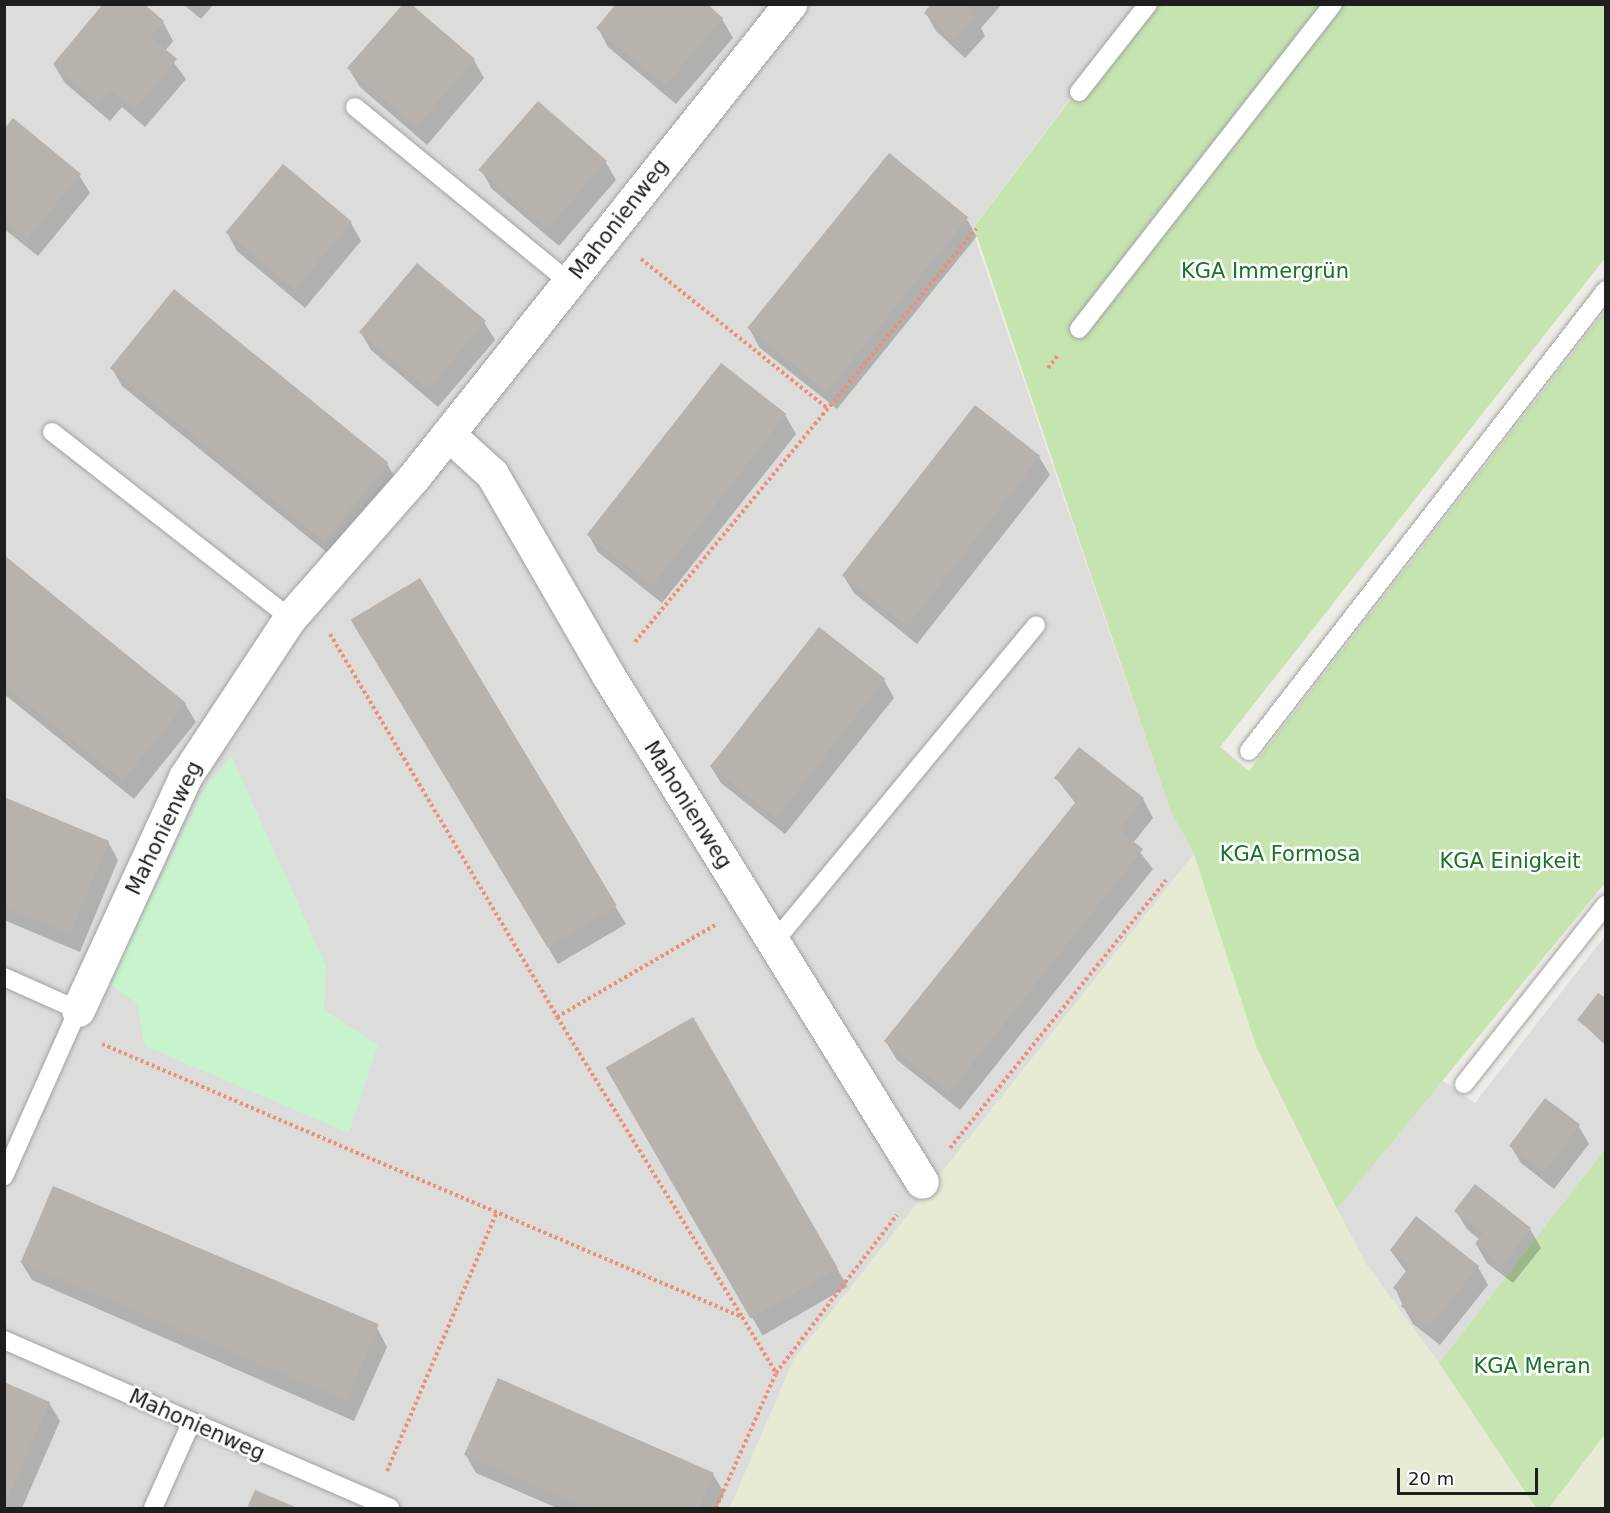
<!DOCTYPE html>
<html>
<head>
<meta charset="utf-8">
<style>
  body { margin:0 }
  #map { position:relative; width:1610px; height:1513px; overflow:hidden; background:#eeece6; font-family:"DejaVu Sans",sans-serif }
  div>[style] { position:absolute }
  .residential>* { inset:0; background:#dcdcdb }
  .farmland>* { inset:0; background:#e7ebd3 }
  .grass>* { inset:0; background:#c5e4b0 }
  .park>* { inset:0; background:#c7f4cf }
  .shadow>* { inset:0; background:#0003; transform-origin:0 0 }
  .building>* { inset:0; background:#b7b2ab; transform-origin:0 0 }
  .path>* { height:4px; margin-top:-2px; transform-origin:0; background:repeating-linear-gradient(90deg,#ed8f78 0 3px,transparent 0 6px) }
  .roads { filter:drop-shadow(0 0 2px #a2a2a2) drop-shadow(0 0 2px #a2a2a2) }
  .lane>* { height:18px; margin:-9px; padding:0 9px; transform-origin:9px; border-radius:9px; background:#fff }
  .street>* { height:33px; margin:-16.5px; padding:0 16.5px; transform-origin:16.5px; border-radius:16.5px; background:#fff }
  span { translate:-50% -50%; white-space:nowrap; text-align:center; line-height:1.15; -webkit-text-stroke:5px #fff; paint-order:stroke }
  .street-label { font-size:21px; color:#1e1e1e }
  .park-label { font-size:21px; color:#167327 }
  .frame { position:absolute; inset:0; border:6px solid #1e1e1e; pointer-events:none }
  .scale { position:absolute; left:1397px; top:1468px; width:141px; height:27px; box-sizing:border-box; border:3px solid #1e1e1e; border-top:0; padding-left:8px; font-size:18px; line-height:21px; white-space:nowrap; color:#1e1e1e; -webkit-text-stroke:4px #fff; paint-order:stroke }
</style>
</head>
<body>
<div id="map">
  <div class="residential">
    <div style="clip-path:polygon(5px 5px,1141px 5px,972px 229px,1170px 810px,1194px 854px,794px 1359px,730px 1508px,5px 1508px)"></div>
    <div style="clip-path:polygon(1605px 936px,1605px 1149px,1439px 1363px,1366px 1264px,1337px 1209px,1442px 1080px,1475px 1103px)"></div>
  </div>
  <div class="farmland">
    <div style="clip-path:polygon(1194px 854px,1256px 1045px,1337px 1209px,1366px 1264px,1439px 1363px,1536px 1508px,730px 1508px,794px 1359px)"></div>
    <div style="clip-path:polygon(1605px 1434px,1605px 1508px,1549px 1508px)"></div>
  </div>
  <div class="grass">
    <div style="clip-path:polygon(1142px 5px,1605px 5px,1605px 258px,1220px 747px,1249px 771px,1605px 311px,1605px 883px,1337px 1209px,1256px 1046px,1194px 854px,1170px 810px,974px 227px)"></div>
    <div style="clip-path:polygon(1605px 1149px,1605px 1434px,1549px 1508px,1536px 1508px,1439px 1363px)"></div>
  </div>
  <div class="park">
    <div style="clip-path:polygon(231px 755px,326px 966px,324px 1010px,378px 1045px,349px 1133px,145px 1046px,137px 1003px,109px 984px,204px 789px)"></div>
  </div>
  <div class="shadow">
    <div style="clip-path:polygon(183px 4px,214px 4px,201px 19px)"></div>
    <div style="clip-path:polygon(705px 4px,722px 19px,733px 38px,676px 104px,608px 47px,598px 28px)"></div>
    <div style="clip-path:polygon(933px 4px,1002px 4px,981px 28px,985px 36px,965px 58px,936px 31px,926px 13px)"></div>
    <div style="clip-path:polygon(163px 22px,173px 41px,165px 51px,186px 79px,145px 127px,122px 107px,110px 121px,65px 83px,54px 65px)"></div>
    <div style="clip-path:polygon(474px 60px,484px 78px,427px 145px,360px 87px,349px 69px)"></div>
    <div style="clip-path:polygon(4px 131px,79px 175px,90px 193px,38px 256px,4px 229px)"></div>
    <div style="clip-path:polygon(605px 161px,616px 180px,559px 246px,492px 189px,481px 170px)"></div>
    <div style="clip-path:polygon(966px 218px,977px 236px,837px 409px,759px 347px,749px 328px)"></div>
    <div style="clip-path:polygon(351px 223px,361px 241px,305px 308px,237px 251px,227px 232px)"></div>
    <div style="clip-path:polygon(484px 322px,495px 340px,438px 407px,371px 350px,360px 331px)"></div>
    <div style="clip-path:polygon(721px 366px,785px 415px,796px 434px,662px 603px,598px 552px,588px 534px)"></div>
    <div style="clip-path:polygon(112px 368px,387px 464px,398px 482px,335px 559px,122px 386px)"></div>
    <div style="clip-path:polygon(1039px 457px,1050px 475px,917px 644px,854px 593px,843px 575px)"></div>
    <div style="clip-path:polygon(4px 557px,185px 704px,196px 722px,134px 799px,4px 694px)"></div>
    <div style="clip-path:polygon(363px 638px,615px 906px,626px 924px,558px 964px)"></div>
    <div style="clip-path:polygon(884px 680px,894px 698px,785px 834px,721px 783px,710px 765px)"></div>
    <div style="clip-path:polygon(1056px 778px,1143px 799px,1153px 818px,1133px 843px,1153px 869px,960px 1110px,897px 1060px,886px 1042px,1076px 804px)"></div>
    <div style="clip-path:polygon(4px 799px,108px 842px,118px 860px,80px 952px,4px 920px)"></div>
    <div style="clip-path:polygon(1606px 1000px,1606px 1046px,1579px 1020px)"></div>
    <div style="left:693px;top:1019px;width:309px;height:98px;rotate:60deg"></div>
    <div style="clip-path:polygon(1578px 1125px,1589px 1144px,1554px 1189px,1521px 1163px,1510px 1145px)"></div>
    <div style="clip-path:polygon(1475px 1187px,1530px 1229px,1541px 1248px,1513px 1283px,1487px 1263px,1476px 1244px,1480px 1240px,1467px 1229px,1456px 1211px)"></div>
    <div style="clip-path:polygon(1391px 1251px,1478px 1267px,1488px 1285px,1440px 1345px,1413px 1324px,1403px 1306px,1395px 1288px,1407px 1273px)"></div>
    <div style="clip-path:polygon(21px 1262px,377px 1328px,387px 1347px,354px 1421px,32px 1280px)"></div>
    <div style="clip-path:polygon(4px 1383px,49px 1403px,60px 1421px,22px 1508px,4px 1508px)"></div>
    <div style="clip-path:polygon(466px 1455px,713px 1474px,724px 1493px,717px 1508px,557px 1508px,476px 1473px)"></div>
    <div style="clip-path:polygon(256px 1492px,294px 1508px,248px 1508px)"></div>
  </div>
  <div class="building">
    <div style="clip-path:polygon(103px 4px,144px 4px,164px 21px,151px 37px,177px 59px,134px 110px,111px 90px,99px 104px,53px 64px)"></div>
    <div style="clip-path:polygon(403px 4px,411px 4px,475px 59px,416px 127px,347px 68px)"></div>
    <div style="clip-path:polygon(616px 4px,707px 4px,723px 18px,665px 86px,596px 28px)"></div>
    <div style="clip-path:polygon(931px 4px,975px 4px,969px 11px,976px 17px,954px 40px,924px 13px)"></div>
    <div style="left:538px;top:101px;width:91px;height:91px;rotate:41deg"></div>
    <div style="clip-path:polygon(13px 118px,81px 174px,27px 239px,4px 221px,4px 129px)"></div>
    <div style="left:889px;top:153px;width:102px;height:225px;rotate:39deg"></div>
    <div style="left:283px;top:164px;width:90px;height:89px;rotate:40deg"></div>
    <div style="left:417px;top:263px;width:90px;height:90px;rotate:40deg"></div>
    <div style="left:174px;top:289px;width:276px;height:102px;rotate:39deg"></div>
    <div style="left:721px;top:363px;width:83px;height:218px;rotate:38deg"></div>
    <div style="left:975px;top:405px;width:83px;height:216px;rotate:38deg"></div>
    <div style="clip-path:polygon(4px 555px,186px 703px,123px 781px,4px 685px)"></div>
    <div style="left:420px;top:578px;width:382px;height:81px;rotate:59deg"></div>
    <div style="left:819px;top:627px;width:84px;height:177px;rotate:38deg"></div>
    <div style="clip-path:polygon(1079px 747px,1144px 798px,1119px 830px,1143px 849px,949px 1093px,884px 1041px,1079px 798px,1054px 778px)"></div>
    <div style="clip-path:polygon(4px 797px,109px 841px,70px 934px,4px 907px)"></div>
    <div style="clip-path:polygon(1598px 993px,1606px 998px,1606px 1042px,1577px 1020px)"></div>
    <div style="left:693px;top:1017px;width:290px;height:101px;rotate:60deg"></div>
    <div style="left:1545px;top:1098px;width:44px;height:60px;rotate:37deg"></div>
    <div style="clip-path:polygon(1475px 1184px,1531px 1228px,1502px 1266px,1475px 1244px,1483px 1233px,1454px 1211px)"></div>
    <div style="left:53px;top:1186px;width:354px;height:83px;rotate:23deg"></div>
    <div style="clip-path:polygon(1416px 1216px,1479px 1266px,1429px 1327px,1401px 1306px,1407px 1298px,1393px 1288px,1410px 1266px,1390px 1250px)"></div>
    <div style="clip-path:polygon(498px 1378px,714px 1473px,698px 1508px,587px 1508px,464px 1455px)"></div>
    <div style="clip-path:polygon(4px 1382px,50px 1402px,4px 1506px)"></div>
    <div style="clip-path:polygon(255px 1490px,298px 1508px,247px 1508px)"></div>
  </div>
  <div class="path">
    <div style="left:641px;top:259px;width:240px;rotate:38.7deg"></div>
    <div style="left:1048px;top:368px;width:16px;rotate:-52deg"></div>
    <div style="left:330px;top:634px;width:445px;rotate:59.3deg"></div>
    <div style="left:557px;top:1017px;width:352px;rotate:58.3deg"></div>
    <div style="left:635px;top:642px;width:536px;rotate:-50.45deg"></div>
    <div style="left:557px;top:1017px;width:183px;rotate:-30.2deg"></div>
    <div style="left:102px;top:1044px;width:696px;rotate:23.1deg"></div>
    <div style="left:742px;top:1317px;width:66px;rotate:58.7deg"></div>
    <div style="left:950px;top:1148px;width:344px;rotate:-51.1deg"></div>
    <div style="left:387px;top:1471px;width:281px;rotate:-67deg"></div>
    <div style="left:716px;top:1508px;width:148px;rotate:-66deg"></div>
    <div style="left:776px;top:1373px;width:199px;rotate:-52.6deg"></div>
  </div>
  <div class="roads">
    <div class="lane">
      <div style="left:1079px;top:92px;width:112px;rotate:-51.9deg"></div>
      <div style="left:355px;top:107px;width:276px;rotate:39.3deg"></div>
      <div style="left:1079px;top:329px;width:412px;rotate:-52deg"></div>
      <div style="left:52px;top:432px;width:302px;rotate:38deg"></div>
      <div style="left:1249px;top:751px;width:583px;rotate:-52.25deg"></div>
      <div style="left:774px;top:942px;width:411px;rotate:-50.4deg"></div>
      <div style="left:4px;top:977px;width:81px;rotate:24deg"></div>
      <div style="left:78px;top:1010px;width:182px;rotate:114deg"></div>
      <div style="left:1464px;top:1084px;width:229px;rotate:-51.7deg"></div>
      <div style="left:4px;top:1340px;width:421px;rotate:23.5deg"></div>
      <div style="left:153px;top:1508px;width:93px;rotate:-65.9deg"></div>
    </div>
    <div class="street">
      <div style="left:448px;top:434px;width:59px;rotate:42.3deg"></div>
      <div style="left:492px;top:474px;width:232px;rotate:60deg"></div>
      <div style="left:608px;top:675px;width:596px;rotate:58.23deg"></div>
      <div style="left:78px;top:1010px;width:256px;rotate:-65.3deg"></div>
      <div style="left:185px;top:777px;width:191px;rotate:-56.6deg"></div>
      <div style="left:290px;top:618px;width:186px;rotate:-48.7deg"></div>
      <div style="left:413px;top:478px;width:606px;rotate:-51.5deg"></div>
    </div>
  </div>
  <div class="street-label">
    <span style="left:619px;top:219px;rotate:-52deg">Mahonienweg</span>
    <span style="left:688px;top:805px;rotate:58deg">Mahonienweg</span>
    <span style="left:164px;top:828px;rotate:-64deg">Mahonienweg</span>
    <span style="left:197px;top:1425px;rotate:24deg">Mahonienweg</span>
  </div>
  <div class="park-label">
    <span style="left:1265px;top:271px">KGA Immergrün</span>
    <span style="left:1290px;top:854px">KGA Formosa</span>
    <span style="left:1510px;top:861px">KGA Einigkeit</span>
    <span style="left:1532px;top:1366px">KGA Meran</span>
  </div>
  <div class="frame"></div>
  <div class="scale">20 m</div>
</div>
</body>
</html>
